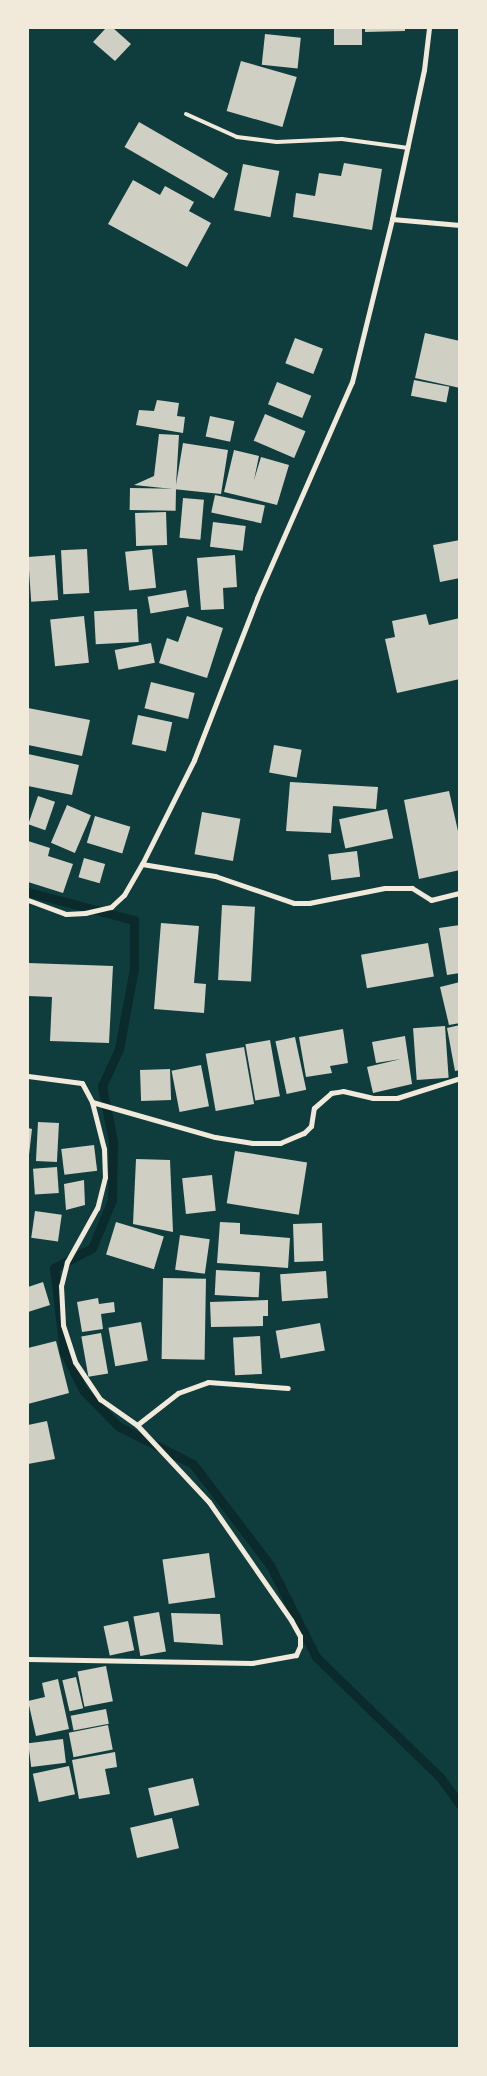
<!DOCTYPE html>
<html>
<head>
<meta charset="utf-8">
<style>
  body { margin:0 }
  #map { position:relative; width:487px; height:2076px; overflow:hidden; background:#0f3d3e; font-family:"Work Sans",sans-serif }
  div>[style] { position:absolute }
  .stream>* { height:9px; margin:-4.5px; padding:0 4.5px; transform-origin:4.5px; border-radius:4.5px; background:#0a2a2b }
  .building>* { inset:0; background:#cfcfc3; transform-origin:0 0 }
  .service>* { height:4px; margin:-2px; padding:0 2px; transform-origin:2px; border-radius:2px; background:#f1e9da }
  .minor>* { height:5px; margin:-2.5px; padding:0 2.5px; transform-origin:2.5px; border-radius:2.5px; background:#f1e9da }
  span { translate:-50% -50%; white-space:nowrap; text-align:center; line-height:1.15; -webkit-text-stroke:5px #f1e9da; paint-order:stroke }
  .frame { position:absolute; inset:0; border:29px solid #f1e9da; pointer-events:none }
</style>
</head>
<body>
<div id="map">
  <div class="stream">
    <div style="left:28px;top:892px;width:110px;rotate:14.8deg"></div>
    <div style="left:134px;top:920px;width:48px;rotate:90deg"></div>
    <div style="left:134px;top:968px;width:82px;rotate:100.5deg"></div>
    <div style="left:119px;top:1049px;width:41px;rotate:114.7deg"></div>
    <div style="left:102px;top:1086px;width:56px;rotate:78.7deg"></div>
    <div style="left:113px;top:1141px;width:59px;rotate:91deg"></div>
    <div style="left:112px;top:1200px;width:52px;rotate:112.6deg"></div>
    <div style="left:92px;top:1248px;width:43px;rotate:152.2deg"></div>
    <div style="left:54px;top:1268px;width:85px;rotate:83.2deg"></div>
    <div style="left:64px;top:1352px;width:42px;rotate:63.4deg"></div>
    <div style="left:83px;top:1390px;width:50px;rotate:45.8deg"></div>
    <div style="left:118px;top:1426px;width:84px;rotate:26.9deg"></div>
    <div style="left:193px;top:1464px;width:127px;rotate:52.7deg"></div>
    <div style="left:270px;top:1565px;width:103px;rotate:63.4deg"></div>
    <div style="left:316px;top:1657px;width:173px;rotate:44.1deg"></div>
    <div style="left:440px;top:1777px;width:34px;rotate:54deg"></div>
  </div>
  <div class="building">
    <div style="clip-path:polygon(106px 28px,113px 28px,131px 44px,115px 61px,93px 42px)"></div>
    <div style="left:334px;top:28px;width:28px;height:17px"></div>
    <div style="clip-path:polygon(365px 28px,405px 28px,405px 31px,365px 32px)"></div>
    <div style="left:265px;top:34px;width:36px;height:31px;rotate:6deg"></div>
    <div style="left:241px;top:61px;width:58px;height:52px;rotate:16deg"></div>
    <div style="left:139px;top:122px;width:103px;height:29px;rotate:30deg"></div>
    <div style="clip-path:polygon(344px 163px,382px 169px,372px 230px,293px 217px,296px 193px,315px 196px,319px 173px,341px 176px)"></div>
    <div style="left:243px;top:164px;width:37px;height:47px;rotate:11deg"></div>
    <div style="clip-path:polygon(133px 180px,160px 195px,165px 186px,194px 202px,189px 211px,211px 223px,187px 267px,108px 224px)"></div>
    <div style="clip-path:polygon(425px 333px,460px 341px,460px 388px,415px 378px)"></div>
    <div style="left:295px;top:338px;width:30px;height:27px;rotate:21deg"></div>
    <div style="left:414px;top:380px;width:36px;height:16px;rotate:11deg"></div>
    <div style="left:277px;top:382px;width:37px;height:24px;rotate:22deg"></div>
    <div style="clip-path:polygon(157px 400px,179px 403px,177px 416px,185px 417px,183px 433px,136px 425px,139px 410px,154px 411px)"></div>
    <div style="left:265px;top:414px;width:44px;height:29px;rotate:23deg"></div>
    <div style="left:210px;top:416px;width:25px;height:21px;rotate:12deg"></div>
    <div style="clip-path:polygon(159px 434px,179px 435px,176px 485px,183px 443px,228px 450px,221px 494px,134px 485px,154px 476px)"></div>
    <div style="clip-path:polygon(234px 450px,259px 456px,254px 480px,261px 457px,289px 465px,277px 505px,224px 492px)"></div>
    <div style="left:130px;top:488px;width:46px;height:22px;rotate:1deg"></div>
    <div style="left:215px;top:495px;width:51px;height:18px;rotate:12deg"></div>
    <div style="left:183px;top:498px;width:21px;height:40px;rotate:5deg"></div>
    <div style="left:166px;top:512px;width:33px;height:31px;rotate:88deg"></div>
    <div style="left:213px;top:522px;width:33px;height:25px;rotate:7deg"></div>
    <div style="clip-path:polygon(460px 540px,460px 578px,440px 582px,433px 545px)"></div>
    <div style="left:87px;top:549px;width:44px;height:26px;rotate:87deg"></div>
    <div style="left:152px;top:549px;width:39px;height:27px;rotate:84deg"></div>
    <div style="left:55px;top:555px;width:45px;height:27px;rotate:86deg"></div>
    <div style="clip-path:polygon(235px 555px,237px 587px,223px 588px,224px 609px,201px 610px,197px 558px)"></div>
    <div style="left:186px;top:590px;width:17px;height:39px;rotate:80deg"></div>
    <div style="left:137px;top:609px;width:33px;height:43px;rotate:87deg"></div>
    <div style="clip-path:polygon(426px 614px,429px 625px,460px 618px,460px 679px,397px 693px,385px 639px,395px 637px,392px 621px)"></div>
    <div style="left:84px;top:616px;width:47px;height:34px;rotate:84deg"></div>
    <div style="clip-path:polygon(187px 616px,223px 628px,207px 678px,159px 663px,167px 638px,178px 642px)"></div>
    <div style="left:151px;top:643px;width:20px;height:37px;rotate:79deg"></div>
    <div style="left:151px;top:682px;width:45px;height:27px;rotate:14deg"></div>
    <div style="clip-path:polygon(28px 708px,90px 720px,82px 756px,28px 745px)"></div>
    <div style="left:138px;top:715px;width:35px;height:30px;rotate:12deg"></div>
    <div style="left:274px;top:745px;width:28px;height:28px;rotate:10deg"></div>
    <div style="clip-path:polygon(28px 754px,79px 765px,72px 795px,28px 786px)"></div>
    <div style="clip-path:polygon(290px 782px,378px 787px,376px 809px,333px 806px,331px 833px,286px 831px)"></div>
    <div style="clip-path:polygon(449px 791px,460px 840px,460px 870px,419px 879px,404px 800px)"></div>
    <div style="left:38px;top:796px;width:18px;height:30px;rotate:19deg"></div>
    <div style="left:67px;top:805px;width:26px;height:41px;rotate:23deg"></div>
    <div style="left:387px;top:809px;width:30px;height:49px;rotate:78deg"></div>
    <div style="left:202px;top:812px;width:39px;height:43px;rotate:10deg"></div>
    <div style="left:95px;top:816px;width:37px;height:28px;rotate:17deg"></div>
    <div style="clip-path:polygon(28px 841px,50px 848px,48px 856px,73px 864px,63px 893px,28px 882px)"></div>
    <div style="left:357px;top:851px;width:26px;height:29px;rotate:83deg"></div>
    <div style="left:84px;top:858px;width:22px;height:20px;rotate:16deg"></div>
    <div style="left:222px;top:905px;width:33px;height:75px;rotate:3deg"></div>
    <div style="clip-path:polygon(161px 923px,199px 926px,194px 983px,206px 984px,204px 1013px,154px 1009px)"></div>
    <div style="clip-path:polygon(460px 925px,460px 973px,447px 975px,439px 928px)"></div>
    <div style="left:428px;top:943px;width:34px;height:68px;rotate:80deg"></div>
    <div style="clip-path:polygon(28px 963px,113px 966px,109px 1043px,50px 1041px,52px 997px,28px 996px)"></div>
    <div style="clip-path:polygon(460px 982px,460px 1023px,449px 1025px,440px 987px)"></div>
    <div style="clip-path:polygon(460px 1025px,460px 1070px,455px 1071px,447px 1028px)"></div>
    <div style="left:445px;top:1026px;width:52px;height:32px;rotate:86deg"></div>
    <div style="clip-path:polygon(343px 1029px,348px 1063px,330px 1066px,332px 1073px,306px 1077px,299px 1037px)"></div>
    <div style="clip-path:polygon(405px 1036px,412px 1084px,373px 1093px,367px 1067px,401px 1059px,376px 1063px,372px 1042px)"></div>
    <div style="left:295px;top:1037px;width:54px;height:20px;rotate:78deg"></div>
    <div style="left:270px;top:1040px;width:57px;height:25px;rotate:80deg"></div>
    <div style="left:244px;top:1047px;width:58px;height:39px;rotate:80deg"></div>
    <div style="left:201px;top:1065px;width:42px;height:30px;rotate:79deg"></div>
    <div style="left:170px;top:1069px;width:31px;height:30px;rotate:88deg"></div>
    <div style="left:38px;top:1122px;width:21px;height:39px;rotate:3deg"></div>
    <div style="clip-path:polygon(28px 1128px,32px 1129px,29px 1155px,28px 1155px)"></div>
    <div style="left:94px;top:1145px;width:26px;height:33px;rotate:83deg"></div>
    <div style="left:235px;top:1151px;width:73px;height:53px;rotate:9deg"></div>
    <div style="clip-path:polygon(136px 1159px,170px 1160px,173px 1232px,133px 1224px)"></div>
    <div style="left:57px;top:1167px;width:26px;height:24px;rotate:86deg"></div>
    <div style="left:212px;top:1175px;width:36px;height:30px;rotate:84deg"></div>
    <div style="clip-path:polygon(84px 1180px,85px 1205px,66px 1210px,64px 1184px)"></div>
    <div style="left:35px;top:1211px;width:27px;height:27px;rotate:8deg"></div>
    <div style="left:116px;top:1222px;width:50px;height:34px;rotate:17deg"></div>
    <div style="clip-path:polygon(220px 1222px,240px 1223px,240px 1234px,290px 1238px,288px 1268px,217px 1263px)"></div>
    <div style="left:322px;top:1223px;width:38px;height:29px;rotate:88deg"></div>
    <div style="left:180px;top:1235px;width:30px;height:35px;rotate:8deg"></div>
    <div style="left:216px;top:1270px;width:44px;height:25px;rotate:3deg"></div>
    <div style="left:326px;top:1271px;width:27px;height:46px;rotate:86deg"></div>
    <div style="left:163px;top:1278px;width:43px;height:81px;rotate:1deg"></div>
    <div style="clip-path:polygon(43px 1282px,50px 1305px,28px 1312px,28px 1287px)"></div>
    <div style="clip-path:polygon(98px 1298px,99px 1304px,114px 1302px,115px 1312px,101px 1314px,103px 1329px,82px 1332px,77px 1302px)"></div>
    <div style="clip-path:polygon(268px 1300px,268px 1316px,263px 1316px,263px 1326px,211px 1327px,210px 1302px)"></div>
    <div style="left:141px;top:1322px;width:39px;height:33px;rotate:80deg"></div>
    <div style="left:320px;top:1323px;width:28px;height:45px;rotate:80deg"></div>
    <div style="left:101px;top:1333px;width:41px;height:20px;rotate:80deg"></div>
    <div style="left:260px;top:1336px;width:38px;height:27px;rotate:87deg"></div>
    <div style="clip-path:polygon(56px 1341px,69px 1393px,28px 1404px,28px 1348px)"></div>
    <div style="clip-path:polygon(47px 1421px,55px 1459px,28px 1464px,28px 1425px)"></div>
    <div style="left:209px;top:1553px;width:45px;height:47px;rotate:82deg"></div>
    <div style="left:159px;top:1612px;width:40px;height:26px;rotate:80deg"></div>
    <div style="clip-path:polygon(171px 1613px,220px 1614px,223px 1645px,174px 1642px)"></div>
    <div style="left:128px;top:1621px;width:30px;height:25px;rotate:78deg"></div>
    <div style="left:106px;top:1666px;width:36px;height:29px;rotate:79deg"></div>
    <div style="left:76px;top:1677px;width:32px;height:14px;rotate:77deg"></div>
    <div style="clip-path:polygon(58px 1679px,69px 1729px,36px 1736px,28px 1701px,45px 1697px,42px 1683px)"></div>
    <div style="left:106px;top:1709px;width:15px;height:36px;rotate:79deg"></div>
    <div style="left:108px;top:1725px;width:25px;height:40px;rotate:79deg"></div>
    <div style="left:63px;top:1739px;width:24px;height:35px;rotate:83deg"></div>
    <div style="clip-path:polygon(115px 1752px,117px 1767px,105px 1769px,110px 1794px,79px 1799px,72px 1760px)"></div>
    <div style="left:69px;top:1766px;width:29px;height:37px;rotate:78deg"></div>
    <div style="left:193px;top:1778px;width:28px;height:46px;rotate:77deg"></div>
    <div style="left:172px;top:1818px;width:31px;height:43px;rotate:77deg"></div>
  </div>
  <div class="service">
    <div style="left:186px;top:114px;width:56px;rotate:24.3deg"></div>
    <div style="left:237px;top:137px;width:40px;rotate:7.1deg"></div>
    <div style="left:277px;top:142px;width:65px;rotate:-2.6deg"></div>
    <div style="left:342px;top:139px;width:67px;rotate:7.8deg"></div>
  </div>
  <div class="minor">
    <div style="left:392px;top:219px;width:68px;rotate:5deg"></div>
    <div style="left:142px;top:864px;width:74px;rotate:9.3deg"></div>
    <div style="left:215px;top:876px;width:83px;rotate:18.9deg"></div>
    <div style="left:294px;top:903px;width:15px"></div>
    <div style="left:309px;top:903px;width:77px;rotate:-11.2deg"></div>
    <div style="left:385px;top:888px;width:27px"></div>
    <div style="left:412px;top:888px;width:22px;rotate:32deg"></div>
    <div style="left:431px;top:900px;width:30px;rotate:-14deg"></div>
    <div style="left:28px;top:900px;width:40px;rotate:20.2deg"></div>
    <div style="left:66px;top:914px;width:19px;rotate:-3deg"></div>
    <div style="left:85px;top:913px;width:27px;rotate:-13deg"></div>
    <div style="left:111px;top:907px;width:18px;rotate:-43deg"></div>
    <div style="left:124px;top:895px;width:36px;rotate:-60deg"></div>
    <div style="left:142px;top:864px;width:116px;rotate:-63.4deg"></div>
    <div style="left:194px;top:760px;width:174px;rotate:-68.7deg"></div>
    <div style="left:257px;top:598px;width:236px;rotate:-66.3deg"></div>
    <div style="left:352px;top:382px;width:168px;rotate:-76.2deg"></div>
    <div style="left:392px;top:219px;width:152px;rotate:-77.9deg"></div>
    <div style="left:424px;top:70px;width:42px;rotate:-83.2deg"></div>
    <div style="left:28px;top:1076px;width:54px;rotate:7.4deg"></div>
    <div style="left:82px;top:1083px;width:21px;rotate:62deg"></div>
    <div style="left:92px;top:1102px;width:49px;rotate:75.7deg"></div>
    <div style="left:104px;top:1149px;width:28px;rotate:88deg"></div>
    <div style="left:105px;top:1177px;width:32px;rotate:104deg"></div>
    <div style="left:97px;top:1208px;width:62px;rotate:119.1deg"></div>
    <div style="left:67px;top:1262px;width:25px;rotate:104deg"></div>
    <div style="left:61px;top:1286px;width:39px;rotate:87deg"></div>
    <div style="left:63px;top:1325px;width:39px;rotate:72deg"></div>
    <div style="left:75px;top:1362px;width:45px;rotate:56deg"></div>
    <div style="left:100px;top:1399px;width:45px;rotate:35.1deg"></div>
    <div style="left:137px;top:1425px;width:105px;rotate:46.9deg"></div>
    <div style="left:209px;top:1502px;width:144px;rotate:55.2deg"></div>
    <div style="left:291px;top:1620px;width:18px;rotate:61deg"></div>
    <div style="left:300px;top:1636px;width:10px;rotate:90deg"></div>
    <div style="left:300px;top:1646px;width:10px;rotate:114deg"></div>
    <div style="left:296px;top:1655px;width:45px;rotate:169.7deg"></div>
    <div style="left:252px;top:1663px;width:224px;rotate:-179deg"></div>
    <div style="left:92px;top:1102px;width:128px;rotate:15.9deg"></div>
    <div style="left:215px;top:1137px;width:38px;rotate:9deg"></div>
    <div style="left:253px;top:1143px;width:27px"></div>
    <div style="left:280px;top:1143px;width:26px;rotate:-23deg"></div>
    <div style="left:304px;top:1133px;width:10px;rotate:-45deg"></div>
    <div style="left:311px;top:1126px;width:18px;rotate:-81deg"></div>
    <div style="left:314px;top:1108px;width:23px;rotate:-41deg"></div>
    <div style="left:331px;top:1093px;width:12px;rotate:-9deg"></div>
    <div style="left:343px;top:1091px;width:31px;rotate:13deg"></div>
    <div style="left:373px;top:1098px;width:24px"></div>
    <div style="left:397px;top:1098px;width:66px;rotate:-17.6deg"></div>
    <div style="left:137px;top:1425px;width:52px;rotate:-38deg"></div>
    <div style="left:178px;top:1393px;width:32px;rotate:-20deg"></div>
    <div style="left:208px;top:1382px;width:80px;rotate:4.3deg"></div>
  </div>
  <div class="frame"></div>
</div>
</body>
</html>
